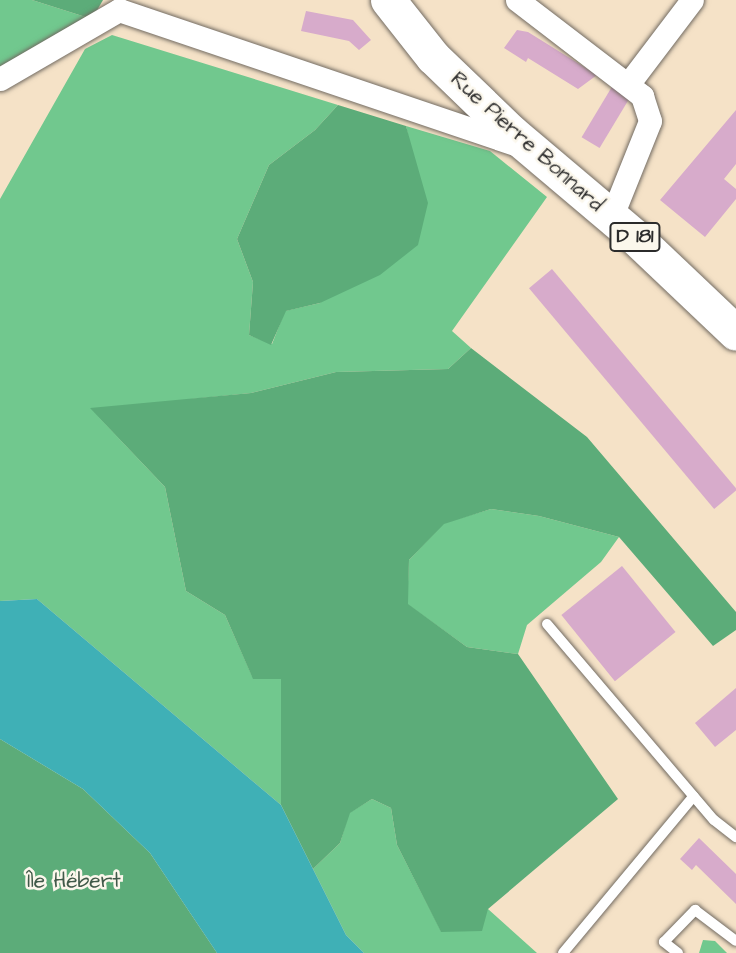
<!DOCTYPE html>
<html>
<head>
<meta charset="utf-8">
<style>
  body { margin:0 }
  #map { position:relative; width:736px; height:953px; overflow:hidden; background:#f5e2c7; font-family:"Architects Daughter",sans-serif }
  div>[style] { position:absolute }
  .green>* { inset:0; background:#71c88e }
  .forest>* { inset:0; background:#5cac79 }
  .water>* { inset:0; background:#3fb0b6 }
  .building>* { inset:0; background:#d7abcb; transform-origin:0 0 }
  .roads { filter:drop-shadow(0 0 2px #726b62) drop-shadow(0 0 2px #726b62) }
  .lane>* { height:10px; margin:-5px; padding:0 5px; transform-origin:5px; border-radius:5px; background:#fff }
  .street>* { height:23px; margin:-11.5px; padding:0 11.5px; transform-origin:11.5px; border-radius:11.5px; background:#fff }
  .primary>* { height:35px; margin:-17.5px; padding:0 17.5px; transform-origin:17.5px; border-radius:17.5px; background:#fff }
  span { translate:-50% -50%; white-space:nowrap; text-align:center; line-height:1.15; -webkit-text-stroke:5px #fbf7ec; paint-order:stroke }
  .shield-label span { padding:2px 5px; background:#fbf7ec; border:2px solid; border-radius:5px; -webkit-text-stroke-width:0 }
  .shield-label { font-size:19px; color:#2b2b2b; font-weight:700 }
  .street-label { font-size:21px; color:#2b2b2b }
  .park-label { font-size:21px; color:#405a49 }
</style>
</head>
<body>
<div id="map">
  <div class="green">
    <div style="clip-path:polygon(0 0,32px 0,92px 19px,0 67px)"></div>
    <div style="clip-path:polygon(evenodd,112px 35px,338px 105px,315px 130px,269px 165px,237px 239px,253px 282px,249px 335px,272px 344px,285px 311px,320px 303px,414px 163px,406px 126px,490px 151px,547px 197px,452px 331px,471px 348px,448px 369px,336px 372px,251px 393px,192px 399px,282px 678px,281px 805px,37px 599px,0 601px,0 199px,85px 49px,112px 35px,91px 409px,236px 560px,252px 676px,225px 615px,186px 591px,165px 487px,91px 409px)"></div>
    <div style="clip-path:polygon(491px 509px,539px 516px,619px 537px,601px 562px,527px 625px,518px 654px,467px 647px,407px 604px,409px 560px,444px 523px)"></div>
    <div style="clip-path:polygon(372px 799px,391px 808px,397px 845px,441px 931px,488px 909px,537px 953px,364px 953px,346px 935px,313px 869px,340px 843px,349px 813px)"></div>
    <div style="clip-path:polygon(703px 940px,715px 941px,727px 953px,699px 953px)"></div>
  </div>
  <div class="forest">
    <div style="clip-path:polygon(32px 0,103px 0,92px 19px)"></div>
    <div style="clip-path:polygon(338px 105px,406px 126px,428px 203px,418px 245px,380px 275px,320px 303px,286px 311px,271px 345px,249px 335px,253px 282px,237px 239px,269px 165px,315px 130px)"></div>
    <div style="clip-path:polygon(471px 348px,587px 437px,736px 612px,736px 630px,713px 646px,619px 537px,539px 516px,491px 509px,444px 524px,409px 560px,408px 604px,467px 647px,518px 654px,618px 799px,488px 909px,482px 931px,441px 932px,397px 845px,391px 808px,372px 799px,350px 813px,340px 843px,313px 869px,281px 805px,281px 679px,253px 679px,225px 615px,186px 591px,165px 487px,90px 408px,251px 393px,336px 372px,448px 369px)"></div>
    <div style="clip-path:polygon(0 739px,83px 789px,150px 853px,217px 953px,0 953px)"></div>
  </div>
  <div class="water">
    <div style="clip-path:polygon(37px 599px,281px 805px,346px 935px,364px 953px,217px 953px,150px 853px,83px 789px,0 739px,0 601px)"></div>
  </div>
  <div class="building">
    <div style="clip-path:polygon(306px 11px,353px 20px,371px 40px,359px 50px,349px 41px,301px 31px)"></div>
    <div style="clip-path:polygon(517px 30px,528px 32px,597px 75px,578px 89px,528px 58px,526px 62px,504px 48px)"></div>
    <div style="left:613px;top:85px;width:21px;height:61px;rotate:31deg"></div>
    <div style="clip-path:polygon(736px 110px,736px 164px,724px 179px,736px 189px,736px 199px,705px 237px,660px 200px)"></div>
    <div style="left:552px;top:269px;width:288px;height:30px;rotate:50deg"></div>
    <div style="left:622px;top:566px;width:85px;height:78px;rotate:51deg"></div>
    <div style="clip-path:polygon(736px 688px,736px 730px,715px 747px,695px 723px)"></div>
    <div style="clip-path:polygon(699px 838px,736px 874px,736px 904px,696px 865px,692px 870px,680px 859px)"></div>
  </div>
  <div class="roads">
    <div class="lane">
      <div style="left:547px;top:624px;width:257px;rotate:49.6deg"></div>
      <div style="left:714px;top:820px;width:28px;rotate:38deg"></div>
      <div style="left:563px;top:953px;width:204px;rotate:-50.2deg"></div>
      <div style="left:678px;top:953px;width:18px;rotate:-142deg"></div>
      <div style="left:664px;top:942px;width:45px;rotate:-45.9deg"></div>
      <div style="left:695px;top:910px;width:51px;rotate:37.1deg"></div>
    </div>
    <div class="street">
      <div style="left:517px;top:0;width:158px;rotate:37.5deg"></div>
      <div style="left:642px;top:96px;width:26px;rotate:72deg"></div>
      <div style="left:650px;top:121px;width:105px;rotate:111.9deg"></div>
      <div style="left:0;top:79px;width:138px;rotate:-30.1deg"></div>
      <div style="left:119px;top:10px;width:419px;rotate:18.7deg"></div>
      <div style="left:629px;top:83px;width:104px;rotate:-52.8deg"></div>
    </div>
    <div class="primary">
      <div style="left:388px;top:0;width:73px;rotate:51.7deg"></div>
      <div style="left:433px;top:57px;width:110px;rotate:43.9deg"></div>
      <div style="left:512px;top:133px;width:161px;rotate:40.2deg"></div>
      <div style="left:635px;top:237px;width:139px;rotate:43.5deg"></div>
    </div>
  </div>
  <div class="shield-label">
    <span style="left:635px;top:237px">D 181</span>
  </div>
  <div class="street-label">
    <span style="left:527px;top:142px;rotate:42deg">Rue Pierre Bonnard</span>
  </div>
  <div class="park-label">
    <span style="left:74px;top:881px">Île Hébert</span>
  </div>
</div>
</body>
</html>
